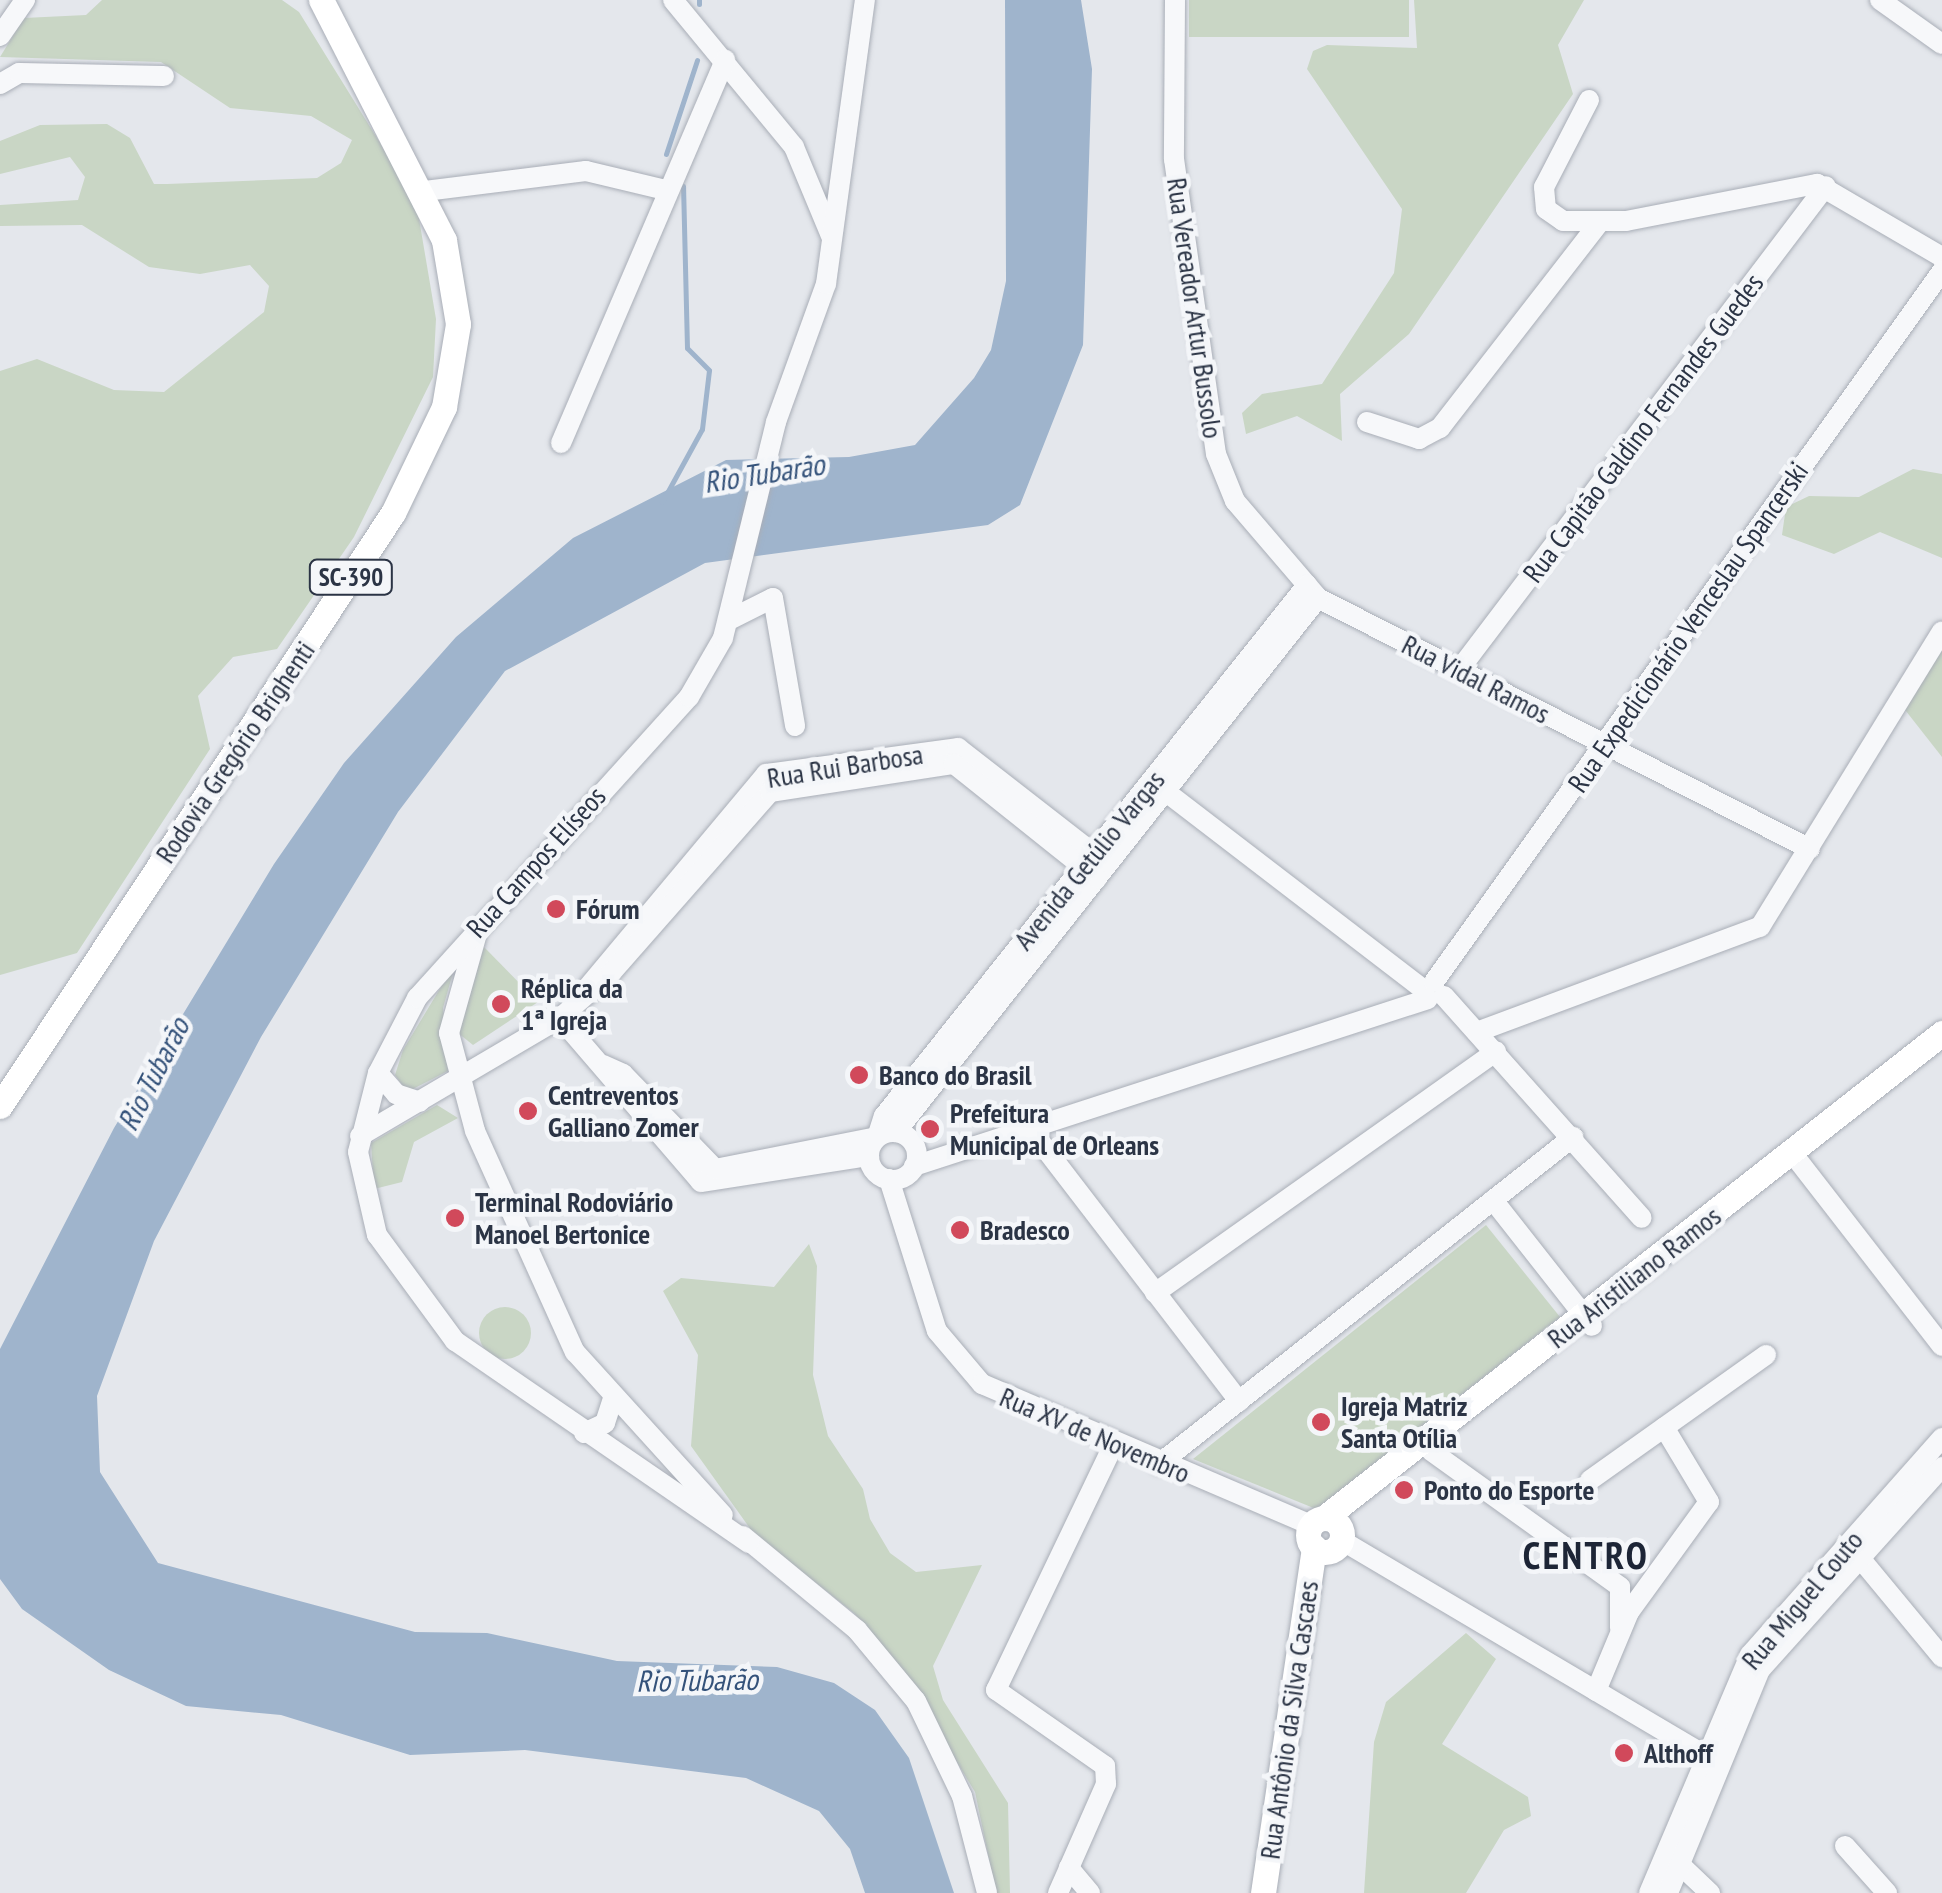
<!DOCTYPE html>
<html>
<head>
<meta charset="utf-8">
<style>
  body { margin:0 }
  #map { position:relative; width:1942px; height:1893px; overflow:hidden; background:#e4e7ec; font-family:"PT Sans Narrow",sans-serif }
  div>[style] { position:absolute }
  .green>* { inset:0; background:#c9d6c5; transform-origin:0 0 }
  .round { border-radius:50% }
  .water>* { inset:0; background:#9fb4cc }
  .stream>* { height:5px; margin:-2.5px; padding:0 2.5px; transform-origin:2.5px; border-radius:2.5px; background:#9fb4cc }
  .roads { filter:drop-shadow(0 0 2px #a9aeb7) drop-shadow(0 0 2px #a9aeb7) }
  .minor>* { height:20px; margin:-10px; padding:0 10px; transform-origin:10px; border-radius:10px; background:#f7f8fa }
  .minor>.ring { margin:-10px; padding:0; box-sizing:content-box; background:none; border:20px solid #f7f8fa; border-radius:50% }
  .major>* { height:25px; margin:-12.5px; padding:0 12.5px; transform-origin:12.5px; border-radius:12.5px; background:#fff }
  .major>.ring { margin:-12.5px; padding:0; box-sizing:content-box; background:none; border:25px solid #fff; border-radius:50% }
  .dots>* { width:28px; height:28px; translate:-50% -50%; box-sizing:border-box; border:5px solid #f4f6f9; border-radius:50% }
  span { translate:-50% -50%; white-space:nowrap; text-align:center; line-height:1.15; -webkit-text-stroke:9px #f4f6f9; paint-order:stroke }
  .shield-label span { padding:2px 8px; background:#f4f6f9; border:2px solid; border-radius:8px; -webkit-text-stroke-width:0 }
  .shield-label { font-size:25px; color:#2b3445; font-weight:700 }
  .street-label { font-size:28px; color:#2b3445 }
  .poi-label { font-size:28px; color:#2b3445; font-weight:700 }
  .left { translate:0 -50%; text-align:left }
  .water-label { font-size:30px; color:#34527a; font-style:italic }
  .district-label { font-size:38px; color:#1d2536; font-weight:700; letter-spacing:2.5px }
</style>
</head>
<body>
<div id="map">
  <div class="green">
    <div style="clip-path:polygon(102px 0,282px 0,299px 12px,416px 201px,436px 319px,433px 377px,354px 537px,277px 649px,233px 657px,198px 696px,210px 749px,77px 953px,0 975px,0 371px,37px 359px,114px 390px,164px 392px,264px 312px,269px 286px,250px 265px,200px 274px,149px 267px,82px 225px,0 226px,0 205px,78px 200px,85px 177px,70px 157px,0 174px,0 141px,40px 125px,107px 124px,130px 138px,154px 184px,167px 184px,317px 178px,341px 163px,352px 140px,311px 116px,230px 108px,161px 62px,0 57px,24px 18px,86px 15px)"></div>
    <div style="left:1189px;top:0;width:220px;height:37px"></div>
    <div style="clip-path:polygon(1414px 0,1584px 0,1558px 45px,1573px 94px,1409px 334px,1340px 394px,1342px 441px,1297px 416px,1246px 434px,1242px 413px,1262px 394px,1322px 384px,1394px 273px,1402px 209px,1307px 69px,1313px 51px,1327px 45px,1417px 48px)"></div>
    <div style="clip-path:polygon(1913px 469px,1942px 474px,1942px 558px,1880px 532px,1834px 554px,1782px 535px,1786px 507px,1809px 496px,1859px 497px)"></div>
    <div style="clip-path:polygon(1942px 644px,1942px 757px,1902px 706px)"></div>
    <div style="clip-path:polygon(484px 947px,538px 1002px,473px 1045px,458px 1033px)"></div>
    <div style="clip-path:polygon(456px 962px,443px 1008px,448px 1071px,407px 1092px,395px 1075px,403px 1050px)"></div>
    <div style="clip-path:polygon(437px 1105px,458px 1118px,414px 1142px,402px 1182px,374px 1189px,371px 1143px)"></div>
    <div style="clip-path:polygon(1486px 1225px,1560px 1317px,1316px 1509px,1193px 1459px)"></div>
    <div style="clip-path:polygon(809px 1244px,817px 1266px,813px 1375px,828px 1436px,863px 1489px,870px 1519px,890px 1553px,916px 1572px,982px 1565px,933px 1666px,943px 1700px,1008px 1803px,1010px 1893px,996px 1893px,975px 1792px,905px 1676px,854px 1613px,754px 1534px,691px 1446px,698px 1355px,663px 1291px,681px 1278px,774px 1287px)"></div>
    <div class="round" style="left:479px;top:1307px;width:52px;height:52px"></div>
    <div style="clip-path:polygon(1466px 1633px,1496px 1659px,1442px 1744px,1528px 1797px,1531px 1816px,1504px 1830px,1466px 1893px,1364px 1893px,1374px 1742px,1386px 1702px)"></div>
  </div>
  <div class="water">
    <div style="clip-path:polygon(1005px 0,1081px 0,1092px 69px,1083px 345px,1020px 505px,988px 525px,705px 563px,505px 671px,398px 812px,261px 1037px,154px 1241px,97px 1396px,100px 1472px,158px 1563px,415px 1632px,487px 1633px,617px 1661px,777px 1667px,834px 1683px,875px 1710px,909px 1758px,954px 1893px,865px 1893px,850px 1849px,819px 1811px,746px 1778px,525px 1750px,410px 1755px,281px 1715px,186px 1706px,109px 1670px,22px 1609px,0 1579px,0 1349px,114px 1128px,274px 864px,344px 763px,456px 637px,573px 538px,726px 460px,849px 457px,915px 445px,974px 378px,991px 350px,1006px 281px)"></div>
  </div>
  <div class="stream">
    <div style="left:699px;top:0;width:4px;rotate:90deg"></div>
    <div style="left:666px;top:154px;width:99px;rotate:-71.7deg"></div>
    <div style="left:662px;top:502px;width:83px;rotate:-61.3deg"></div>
    <div style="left:702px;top:429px;width:59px;rotate:-83.2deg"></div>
    <div style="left:709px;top:370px;width:31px;rotate:-135deg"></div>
    <div style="left:687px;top:348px;width:162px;rotate:-91.4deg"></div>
  </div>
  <div class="roads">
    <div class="minor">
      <div style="left:673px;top:0;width:190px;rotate:50.5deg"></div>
      <div style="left:794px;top:147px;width:96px;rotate:67.4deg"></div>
      <div style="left:1175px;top:0;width:159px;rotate:90.4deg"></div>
      <div style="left:1174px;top:159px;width:298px;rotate:81.9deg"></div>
      <div style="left:1216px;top:454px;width:51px;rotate:68deg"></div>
      <div style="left:1235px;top:501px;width:128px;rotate:49.4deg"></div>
      <div style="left:1318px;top:598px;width:552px;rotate:27.03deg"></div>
      <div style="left:1880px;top:0;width:76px;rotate:35.4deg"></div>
      <div style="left:0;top:36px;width:44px;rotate:-55.2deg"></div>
      <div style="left:0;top:84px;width:22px;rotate:-30deg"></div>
      <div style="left:19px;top:73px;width:145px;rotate:1.2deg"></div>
      <div style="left:1589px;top:100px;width:98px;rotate:117.3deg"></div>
      <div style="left:1544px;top:187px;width:22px;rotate:85deg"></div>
      <div style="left:1546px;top:209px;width:21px;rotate:35deg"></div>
      <div style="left:1563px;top:221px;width:63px"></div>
      <div style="left:1626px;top:221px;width:195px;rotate:-11deg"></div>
      <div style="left:1817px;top:184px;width:145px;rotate:30.3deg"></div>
      <div style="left:425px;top:191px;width:162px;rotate:-7.1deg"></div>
      <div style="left:586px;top:171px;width:85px;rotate:13.5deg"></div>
      <div style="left:1367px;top:422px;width:55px;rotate:18.1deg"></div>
      <div style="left:1419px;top:439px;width:24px;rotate:-28deg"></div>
      <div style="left:1440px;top:428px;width:258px;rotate:-52.2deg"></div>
      <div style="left:561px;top:443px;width:417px;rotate:-66.8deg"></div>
      <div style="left:729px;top:620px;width:49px;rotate:-26.6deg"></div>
      <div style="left:773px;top:598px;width:130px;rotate:80.2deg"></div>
      <div style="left:1459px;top:670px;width:607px;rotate:-52.83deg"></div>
      <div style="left:1157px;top:785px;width:338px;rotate:37.5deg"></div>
      <div style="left:476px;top:937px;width:100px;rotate:105.7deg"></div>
      <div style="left:449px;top:1033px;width:101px;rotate:75.1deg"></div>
      <div style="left:475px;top:1131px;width:243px;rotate:65.7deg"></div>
      <div style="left:575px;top:1352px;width:220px;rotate:47.8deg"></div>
      <div style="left:1434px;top:982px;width:874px;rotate:-54.45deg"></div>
      <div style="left:588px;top:987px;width:278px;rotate:-50.1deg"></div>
      <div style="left:766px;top:774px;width:194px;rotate:-7.7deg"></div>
      <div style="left:958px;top:748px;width:182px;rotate:37.9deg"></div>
      <div style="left:1444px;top:996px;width:297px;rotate:48.3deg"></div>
      <div style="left:560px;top:1018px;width:216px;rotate:49.3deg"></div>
      <div style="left:701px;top:1182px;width:170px;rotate:-8.8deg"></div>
      <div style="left:1477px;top:1032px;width:302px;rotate:-20.4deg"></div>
      <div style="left:1760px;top:927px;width:347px;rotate:-58.4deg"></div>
      <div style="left:603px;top:1065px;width:22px;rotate:24deg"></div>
      <div style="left:623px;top:1074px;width:132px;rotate:45.9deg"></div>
      <div style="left:715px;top:1169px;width:165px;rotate:-11.2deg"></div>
      <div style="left:877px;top:1137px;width:22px;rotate:-72deg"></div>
      <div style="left:884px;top:1116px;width:679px;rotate:-51.46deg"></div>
      <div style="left:378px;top:1073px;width:28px;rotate:49deg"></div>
      <div style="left:396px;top:1094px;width:25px;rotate:18deg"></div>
      <div style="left:1031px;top:1130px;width:342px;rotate:52.5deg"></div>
      <div style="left:896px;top:1132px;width:681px;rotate:-51.68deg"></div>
      <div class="ring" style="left:869px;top:1132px;width:28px;height:28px"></div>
      <div style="left:360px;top:1136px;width:232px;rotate:-30.5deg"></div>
      <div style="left:560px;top:1018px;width:69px;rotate:-41.5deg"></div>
      <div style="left:612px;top:972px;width:240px;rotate:-48.7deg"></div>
      <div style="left:770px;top:792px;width:186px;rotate:-8.7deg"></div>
      <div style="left:954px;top:764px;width:183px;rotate:38.6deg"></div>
      <div style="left:1793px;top:1154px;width:243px;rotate:52.2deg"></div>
      <div style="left:914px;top:1166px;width:540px;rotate:-18deg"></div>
      <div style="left:889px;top:1179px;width:159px;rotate:72.5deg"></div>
      <div style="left:937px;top:1331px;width:70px;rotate:49.7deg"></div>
      <div style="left:982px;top:1384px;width:358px;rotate:23.2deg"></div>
      <div style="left:1493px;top:1200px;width:160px;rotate:51.8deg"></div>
      <div style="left:1155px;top:1293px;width:418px;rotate:-35.3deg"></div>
      <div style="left:584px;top:1433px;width:23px;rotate:-25deg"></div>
      <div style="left:605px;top:1423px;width:26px;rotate:-72deg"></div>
      <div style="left:1431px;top:1451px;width:233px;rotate:35.7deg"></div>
      <div style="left:1620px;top:1587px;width:41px;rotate:90deg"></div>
      <div style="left:1159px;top:1464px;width:528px;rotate:-38.3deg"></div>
      <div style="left:1590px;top:1480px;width:216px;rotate:-35.4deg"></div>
      <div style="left:743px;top:1536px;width:148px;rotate:39.5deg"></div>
      <div style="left:857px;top:1630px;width:92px;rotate:50.3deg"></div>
      <div style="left:916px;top:1701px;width:106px;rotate:64.2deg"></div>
      <div style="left:962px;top:1796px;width:100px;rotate:75.5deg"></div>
      <div style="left:1341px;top:1540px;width:423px;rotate:30.6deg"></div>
      <div style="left:749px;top:1543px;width:357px;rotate:-145.5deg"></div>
      <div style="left:455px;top:1341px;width:132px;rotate:-126.3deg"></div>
      <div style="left:377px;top:1235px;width:85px;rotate:-102.9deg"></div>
      <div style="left:358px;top:1152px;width:81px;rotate:-75.8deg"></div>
      <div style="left:378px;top:1073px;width:85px;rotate:-62.5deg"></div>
      <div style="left:417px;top:998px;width:406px;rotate:-47.9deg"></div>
      <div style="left:689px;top:697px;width:68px;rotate:-60deg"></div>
      <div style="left:723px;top:638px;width:222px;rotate:-76.2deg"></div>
      <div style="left:776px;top:422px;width:147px;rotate:-70.1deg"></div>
      <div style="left:826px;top:284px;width:287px;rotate:-82.2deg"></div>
      <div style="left:1860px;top:1558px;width:129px;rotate:50.4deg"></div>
      <div style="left:1596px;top:1691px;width:86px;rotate:-67.3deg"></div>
      <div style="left:1629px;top:1612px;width:136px;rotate:-54deg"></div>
      <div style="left:1709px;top:1502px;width:87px;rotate:-121deg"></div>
      <div style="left:1845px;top:1846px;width:63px;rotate:48.2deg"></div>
      <div style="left:1671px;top:1856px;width:54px;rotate:43.5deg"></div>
      <div style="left:1058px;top:1893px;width:27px;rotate:-66deg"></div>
      <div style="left:1090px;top:1893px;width:33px;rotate:-130deg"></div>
      <div style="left:1069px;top:1868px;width:92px;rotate:-66.2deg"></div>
      <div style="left:1106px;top:1784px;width:18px;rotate:-93deg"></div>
      <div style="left:1105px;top:1766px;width:133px;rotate:-145.1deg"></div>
      <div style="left:996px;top:1690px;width:271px;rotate:-64.4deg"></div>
      <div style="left:1649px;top:1893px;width:259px;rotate:-67deg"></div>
      <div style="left:1750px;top:1655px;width:290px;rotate:-48.5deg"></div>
      <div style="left:1668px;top:1893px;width:241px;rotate:-67.6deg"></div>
      <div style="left:1760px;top:1670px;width:273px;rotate:-48.1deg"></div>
    </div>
    <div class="major">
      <div style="left:0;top:1106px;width:711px;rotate:-56.47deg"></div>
      <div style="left:393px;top:513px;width:118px;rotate:-64.3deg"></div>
      <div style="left:444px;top:407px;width:84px;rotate:-80.4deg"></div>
      <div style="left:458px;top:324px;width:85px;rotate:-99.5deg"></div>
      <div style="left:444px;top:240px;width:270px;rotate:-117.1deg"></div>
      <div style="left:1324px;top:1518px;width:786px;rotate:-38.12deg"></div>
      <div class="ring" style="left:1308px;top:1518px;width:9px;height:9px"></div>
      <div style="left:1263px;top:1893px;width:350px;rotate:-81.6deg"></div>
    </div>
  </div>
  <div class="dots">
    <div style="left:556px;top:909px;background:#d1495b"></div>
    <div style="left:501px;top:1004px;background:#d1495b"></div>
    <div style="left:859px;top:1075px;background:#d1495b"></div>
    <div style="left:528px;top:1111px;background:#d1495b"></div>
    <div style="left:930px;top:1129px;background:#d1495b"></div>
    <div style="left:455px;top:1218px;background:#d1495b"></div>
    <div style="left:960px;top:1230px;background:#d1495b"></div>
    <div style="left:1321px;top:1422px;background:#d1495b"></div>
    <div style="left:1404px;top:1490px;background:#d1495b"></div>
    <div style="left:1624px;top:1753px;background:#d1495b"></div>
  </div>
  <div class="shield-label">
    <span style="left:351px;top:577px">SC-390</span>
  </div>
  <div class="street-label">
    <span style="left:1195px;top:308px;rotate:82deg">Rua Vereador Artur Bussolo</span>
    <span style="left:1643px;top:428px;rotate:-53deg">Rua Capitão Galdino Fernandes Guedes</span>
    <span style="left:1688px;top:627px;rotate:-55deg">Rua Expedicionário Venceslau Spancerski</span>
    <span style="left:1476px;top:679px;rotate:27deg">Rua Vidal Ramos</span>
    <span style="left:235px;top:752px;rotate:-56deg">Rodovia Gregório Brighenti</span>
    <span style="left:845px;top:766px;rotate:-9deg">Rua Rui Barbosa</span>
    <span style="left:1089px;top:860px;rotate:-51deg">Avenida Getúlio Vargas</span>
    <span style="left:536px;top:862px;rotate:-48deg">Rua Campos Elíseos</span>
    <span style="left:1634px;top:1277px;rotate:-38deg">Rua Aristiliano Ramos</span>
    <span style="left:1095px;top:1435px;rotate:23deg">Rua XV de Novembro</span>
    <span style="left:1802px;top:1600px;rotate:-50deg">Rua Miguel Couto</span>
    <span style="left:1289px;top:1720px;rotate:-82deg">Rua Antônio da Silva Cascaes</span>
  </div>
  <div class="poi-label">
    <span class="left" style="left:576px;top:909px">Fórum</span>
    <span class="left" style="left:521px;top:1004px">Réplica da<br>1ª Igreja</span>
    <span class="left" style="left:879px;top:1075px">Banco do Brasil</span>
    <span class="left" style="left:548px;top:1111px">Centreventos<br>Galliano Zomer</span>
    <span class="left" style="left:950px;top:1129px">Prefeitura<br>Municipal de Orleans</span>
    <span class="left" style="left:475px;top:1218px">Terminal Rodoviário<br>Manoel Bertonice</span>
    <span class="left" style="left:980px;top:1230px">Bradesco</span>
    <span class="left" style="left:1341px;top:1422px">Igreja Matriz<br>Santa Otília</span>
    <span class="left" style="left:1424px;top:1490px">Ponto do Esporte</span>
    <span class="left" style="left:1644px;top:1753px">Althoff</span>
  </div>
  <div class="water-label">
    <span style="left:764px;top:473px;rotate:-9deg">Rio Tubarão</span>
    <span style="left:153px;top:1074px;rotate:-63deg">Rio Tubarão</span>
    <span style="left:697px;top:1680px;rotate:-1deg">Rio Tubarão</span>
  </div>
  <div class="district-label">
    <span style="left:1586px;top:1555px">CENTRO</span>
  </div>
</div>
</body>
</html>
